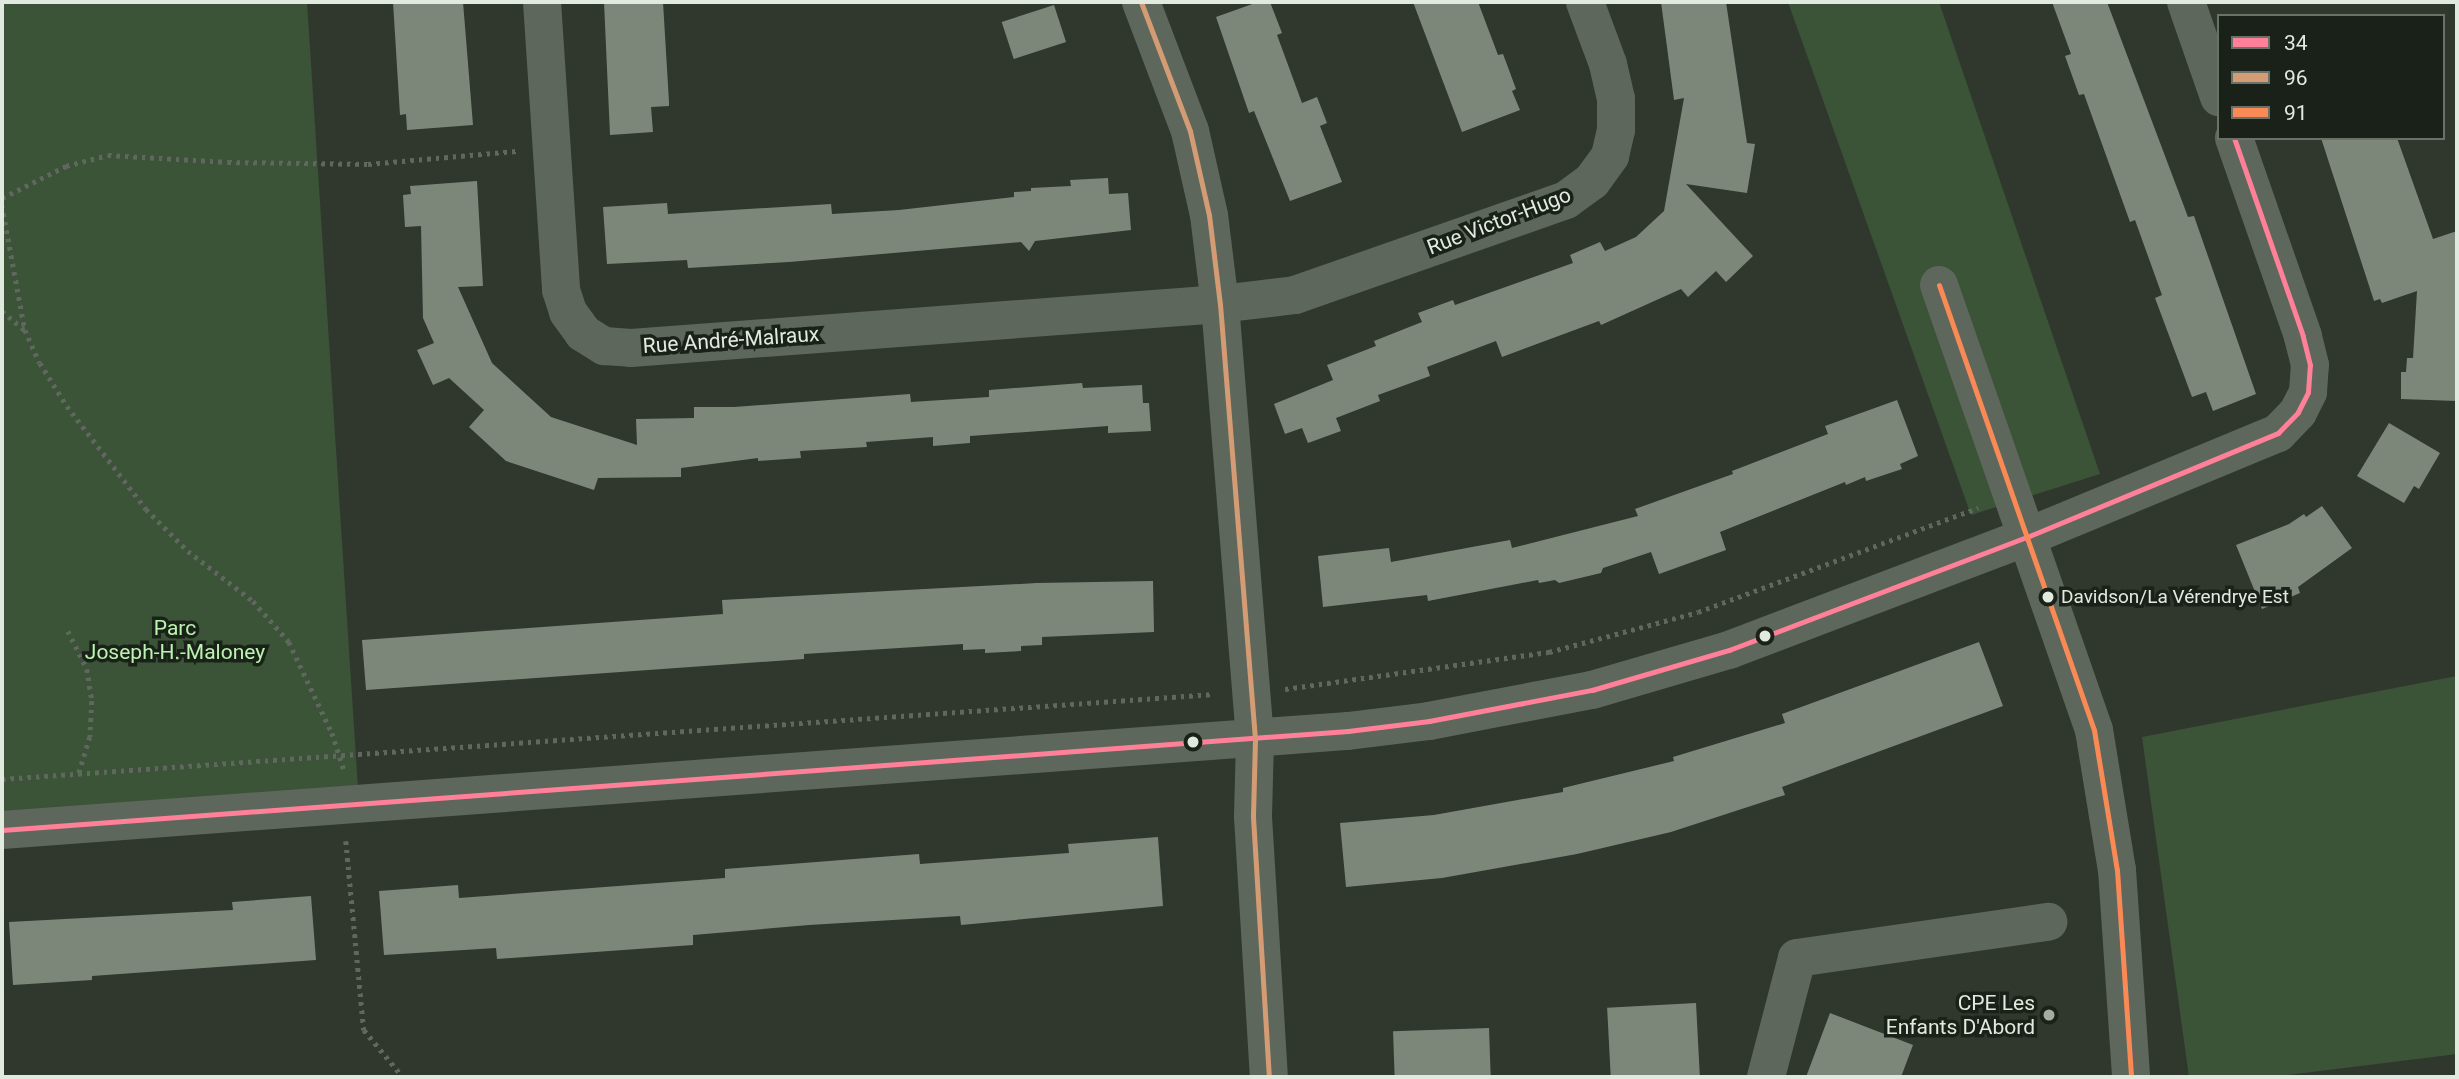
<!DOCTYPE html>
<html>
<head>
<meta charset="utf-8">
<style>
  body { margin:0 }
  #map { position:relative; width:2459px; height:1079px; overflow:hidden; background:#30382e; font-family:Roboto,sans-serif }
  div>[style] { position:absolute }
  .green>* { inset:0; background:#3b5337 }
  .building>* { inset:0; background:#7c877a; transform-origin:0 0 }
  .path>* { height:4.5px; margin-top:-2.25px; transform-origin:0; background:repeating-linear-gradient(90deg,#5f675e 0 3.5px,transparent 0 8.5px) }
  .minor>* { height:38px; margin:-19px; padding:0 19px; transform-origin:19px; border-radius:19px; background:#5d675b }
  .bus-1>* { height:5px; margin:-2.5px; padding:0 2.5px; transform-origin:2.5px; border-radius:2.5px; background:#ff8098 }
  .bus-2>* { height:5px; margin:-2.5px; padding:0 2.5px; transform-origin:2.5px; border-radius:2.5px; background:#d39c74 }
  .bus-3>* { height:5px; margin:-2.5px; padding:0 2.5px; transform-origin:2.5px; border-radius:2.5px; background:#f98a56 }
  .dots>* { width:19px; height:19px; translate:-50% -50%; box-sizing:border-box; border:4px solid #1a2119; border-radius:50% }
  span { translate:-50% -50%; white-space:nowrap; text-align:center; line-height:1.15; -webkit-text-stroke:7px #1a2119; paint-order:stroke }
  .bus-label { font-size:19px; color:#e1eadf }
  .left { translate:0 -50%; text-align:left }
  .street-label { font-size:21px; color:#e1eadf }
  .park-label { font-size:21px; color:#bbf3b0 }
  .poi-label { font-size:21px; color:#e1eadf }
  .right { translate:-100% -50%; text-align:right }
  .frame { position:absolute; inset:0; border:4px solid #e1eadf; pointer-events:none }
  .legend { position:absolute; left:2217px; top:14px; width:228px; height:126px; box-sizing:border-box; background:#1a2119; border:2px solid #6a7168; margin:0; padding:9px 12px; list-style:none; font-size:21px; color:#e1eadf }
  .legend li { display:flex; align-items:center; gap:14px; height:35px }
  .legend b { width:35px; border:2px solid #6a7168 }
</style>
</head>
<body>
<div id="map">
  <div class="green">
    <div style="clip-path:polygon(2px 2px,307px 2px,359px 804px,2px 830px)"></div>
    <div style="clip-path:polygon(1788px 2px,1939px 2px,2100px 474px,1971px 515px)"></div>
    <div style="clip-path:polygon(2457px 676px,2457px 1054px,2272px 1077px,2189px 1077px,2142px 737px)"></div>
  </div>
  <div class="building">
    <div style="clip-path:polygon(393px 2px,463px 2px,473px 125px,407px 130px,406px 114px,400px 115px)"></div>
    <div style="clip-path:polygon(604px 2px,663px 2px,669px 102px,669px 106px,651px 107px,653px 132px,610px 135px)"></div>
    <div style="clip-path:polygon(1258px 2px,1270px 2px,1282px 33px,1277px 35px,1302px 103px,1317px 97px,1327px 123px,1320px 126px,1342px 182px,1290px 201px,1254px 111px,1249px 113px,1216px 17px)"></div>
    <div style="clip-path:polygon(1413px 2px,1478px 2px,1498px 55px,1503px 54px,1509px 70px,1516px 89px,1512px 91px,1520px 110px,1462px 132px)"></div>
    <div style="clip-path:polygon(1661px 2px,1726px 2px,1747px 143px,1755px 144px,1747px 193px,1686px 184px,1753px 256px,1726px 282px,1716px 271px,1688px 297px,1681px 289px,1601px 325px,1599px 321px,1502px 357px,1496px 341px,1427px 367px,1430px 376px,1378px 395px,1380px 401px,1336px 418px,1341px 431px,1308px 443px,1302px 428px,1285px 434px,1274px 404px,1333px 380px,1327px 365px,1376px 346px,1374px 341px,1422px 322px,1418px 313px,1453px 300px,1455px 305px,1573px 263px,1570px 255px,1600px 242px,1605px 251px,1636px 237px,1664px 211px,1684px 98px,1674px 100px)"></div>
    <div style="clip-path:polygon(2052px 2px,2107px 2px,2188px 217px,2194px 216px,2256px 394px,2213px 411px,2206px 392px,2192px 397px,2155px 298px,2162px 295px,2135px 220px,2130px 222px,2084px 94px,2079px 95px,2065px 56px,2071px 54px)"></div>
    <div style="left:1054px;top:5px;width:39px;height:55px;rotate:72deg"></div>
    <div style="clip-path:polygon(2321px 138px,2397px 138px,2433px 239px,2457px 231px,2457px 401px,2401px 399px,2401px 372px,2406px 372px,2407px 358px,2413px 358px,2417px 291px,2382px 303px,2380px 299px,2374px 301px)"></div>
    <div style="clip-path:polygon(1108px 178px,1109px 194px,1128px 193px,1131px 230px,1035px 241px,1029px 251px,1021px 242px,789px 262px,688px 268px,687px 260px,607px 264px,603px 207px,667px 203px,668px 214px,831px 204px,832px 214px,899px 210px,1014px 197px,1014px 192px,1031px 191px,1031px 188px,1071px 186px,1070px 180px)"></div>
    <div style="clip-path:polygon(477px 181px,483px 286px,458px 287px,492px 363px,551px 417px,637px 445px,636px 419px,694px 418px,694px 407px,734px 407px,910px 394px,911px 402px,989px 397px,989px 390px,1082px 383px,1083px 388px,1142px 385px,1143px 403px,1149px 403px,1151px 431px,1108px 433px,1108px 426px,970px 436px,970px 443px,933px 446px,933px 437px,866px 442px,867px 447px,800px 451px,801px 458px,758px 461px,758px 458px,681px 468px,681px 477px,598px 478px,594px 490px,506px 461px,469px 427px,484px 410px,449px 378px,433px 385px,417px 350px,434px 343px,423px 318px,421px 226px,405px 227px,403px 195px,411px 194px,410px 186px)"></div>
    <div style="clip-path:polygon(1897px 400px,1918px 456px,1900px 464px,1902px 469px,1866px 481px,1865px 477px,1846px 485px,1845px 482px,1720px 532px,1726px 550px,1659px 574px,1651px 552px,1603px 568px,1601px 573px,1559px 583px,1555px 580px,1539px 583px,1538px 580px,1428px 601px,1427px 595px,1323px 607px,1318px 556px,1389px 548px,1391px 562px,1510px 540px,1512px 548px,1638px 516px,1635px 509px,1733px 474px,1732px 471px,1828px 434px,1825px 426px)"></div>
    <div style="clip-path:polygon(2389px 423px,2440px 453px,2419px 489px,2414px 486px,2404px 503px,2357px 476px)"></div>
    <div style="clip-path:polygon(2322px 506px,2352px 548px,2298px 587px,2300px 593px,2262px 609px,2236px 545px,2289px 524px,2304px 514px,2306px 517px)"></div>
    <div style="clip-path:polygon(1153px 581px,1154px 632px,1042px 637px,1042px 645px,1021px 646px,1021px 651px,985px 653px,985px 649px,963px 650px,963px 644px,804px 654px,804px 659px,366px 690px,362px 640px,723px 614px,722px 600px,1037px 583px)"></div>
    <div style="clip-path:polygon(1979px 642px,2003px 706px,1782px 787px,1785px 795px,1671px 832px,1577px 854px,1442px 878px,1346px 887px,1340px 823px,1434px 815px,1563px 792px,1563px 788px,1674px 761px,1673px 757px,1785px 723px,1782px 714px)"></div>
    <div style="clip-path:polygon(1158px 837px,1163px 906px,961px 925px,960px 916px,809px 925px,693px 935px,693px 945px,497px 959px,496px 948px,384px 955px,379px 891px,458px 885px,459px 898px,725px 878px,725px 869px,880px 857px,919px 854px,920px 864px,1069px 853px,1068px 844px)"></div>
    <div style="clip-path:polygon(311px 896px,316px 960px,92px 976px,92px 980px,13px 985px,9px 922px,233px 910px,232px 902px)"></div>
    <div style="left:1696px;top:1003px;width:74px;height:89px;rotate:87deg"></div>
    <div style="clip-path:polygon(1830px 1013px,1913px 1045px,1901px 1077px,1806px 1077px)"></div>
    <div style="left:1489px;top:1028px;width:49px;height:96px;rotate:88deg"></div>
  </div>
  <div class="path">
    <div style="left:2px;top:198px;width:72px;rotate:-26.6deg"></div>
    <div style="left:66px;top:166px;width:43px;rotate:-14.7deg"></div>
    <div style="left:108px;top:155px;width:120px;rotate:3.3deg"></div>
    <div style="left:228px;top:162px;width:140px;rotate:0.8deg"></div>
    <div style="left:368px;top:164px;width:149px;rotate:-5deg"></div>
    <div style="left:2px;top:205px;width:127px;rotate:79.6deg"></div>
    <div style="left:25px;top:330px;width:36px;rotate:66deg"></div>
    <div style="left:40px;top:363px;width:51px;rotate:57.9deg"></div>
    <div style="left:67px;top:406px;width:130px;rotate:52.5deg"></div>
    <div style="left:146px;top:509px;width:59px;rotate:45deg"></div>
    <div style="left:188px;top:551px;width:82px;rotate:37.6deg"></div>
    <div style="left:253px;top:601px;width:55px;rotate:48.7deg"></div>
    <div style="left:289px;top:642px;width:101px;rotate:64.7deg"></div>
    <div style="left:332px;top:733px;width:39px;rotate:72deg"></div>
    <div style="left:2px;top:311px;width:30px;rotate:40deg"></div>
    <div style="left:68px;top:631px;width:42px;rotate:63.4deg"></div>
    <div style="left:87px;top:669px;width:32px;rotate:81deg"></div>
    <div style="left:92px;top:701px;width:36px;rotate:93deg"></div>
    <div style="left:90px;top:737px;width:39px;rotate:107deg"></div>
    <div style="left:1285px;top:689px;width:267px;rotate:-8deg"></div>
    <div style="left:1549px;top:652px;width:154px;rotate:-15deg"></div>
    <div style="left:1698px;top:612px;width:299px;rotate:-20.4deg"></div>
    <div style="left:2px;top:779px;width:1215px;rotate:-4.01deg"></div>
    <div style="left:346px;top:841px;width:190px;rotate:84.6deg"></div>
    <div style="left:364px;top:1030px;width:61px;rotate:50.3deg"></div>
  </div>
  <div class="minor">
    <div style="left:542px;top:2px;width:289px;rotate:86.2deg"></div>
    <div style="left:561px;top:290px;width:23px;rotate:72deg"></div>
    <div style="left:568px;top:312px;width:26px;rotate:54deg"></div>
    <div style="left:583px;top:333px;width:25px;rotate:32deg"></div>
    <div style="left:604px;top:346px;width:27px;rotate:4deg"></div>
    <div style="left:631px;top:348px;width:591px;rotate:-4.27deg"></div>
    <div style="left:1220px;top:304px;width:76px;rotate:-6.8deg"></div>
    <div style="left:1295px;top:295px;width:287px;rotate:-19.3deg"></div>
    <div style="left:1566px;top:200px;width:32px;rotate:-36deg"></div>
    <div style="left:1592px;top:181px;width:31px;rotate:-54deg"></div>
    <div style="left:1610px;top:156px;width:27px;rotate:-77deg"></div>
    <div style="left:1616px;top:130px;width:31px;rotate:-90deg"></div>
    <div style="left:1616px;top:99px;width:36px;rotate:-103deg"></div>
    <div style="left:1608px;top:64px;width:66px;rotate:-110.4deg"></div>
    <div style="left:1141px;top:2px;width:138px;rotate:69.2deg"></div>
    <div style="left:1190px;top:131px;width:86px;rotate:77.3deg"></div>
    <div style="left:1209px;top:215px;width:90px;rotate:83deg"></div>
    <div style="left:1220px;top:304px;width:436px;rotate:85.4deg"></div>
    <div style="left:1255px;top:739px;width:78px;rotate:91.5deg"></div>
    <div style="left:1253px;top:817px;width:260px;rotate:86.5deg"></div>
    <div style="left:2186px;top:2px;width:101px;rotate:70.8deg"></div>
    <div style="left:1939px;top:285px;width:471px;rotate:70.8deg"></div>
    <div style="left:2094px;top:730px;width:142px;rotate:80.7deg"></div>
    <div style="left:2117px;top:870px;width:207px;rotate:86.1deg"></div>
    <div style="left:2px;top:830px;width:1350px;rotate:-4.21deg"></div>
    <div style="left:1348px;top:731px;width:82px;rotate:-7deg"></div>
    <div style="left:1429px;top:721px;width:166px;rotate:-10.8deg"></div>
    <div style="left:1592px;top:690px;width:143px;rotate:-16.3deg"></div>
    <div style="left:1729px;top:650px;width:319px;rotate:-20.8deg"></div>
    <div style="left:2027px;top:537px;width:272px;rotate:-22.5deg"></div>
    <div style="left:2278px;top:433px;width:29px;rotate:-46deg"></div>
    <div style="left:2298px;top:412px;width:22px;rotate:-63deg"></div>
    <div style="left:2308px;top:392px;width:27px;rotate:-86deg"></div>
    <div style="left:2310px;top:365px;width:30px;rotate:-104deg"></div>
    <div style="left:2303px;top:336px;width:210px;rotate:-109.2deg"></div>
    <div style="left:1766px;top:1077px;width:123px;rotate:-75.4deg"></div>
    <div style="left:1797px;top:958px;width:254px;rotate:-8.2deg"></div>
  </div>
  <div class="bus-1">
    <div style="left:2px;top:830px;width:1350px;rotate:-4.21deg"></div>
    <div style="left:1348px;top:731px;width:82px;rotate:-7deg"></div>
    <div style="left:1429px;top:721px;width:166px;rotate:-10.8deg"></div>
    <div style="left:1592px;top:690px;width:143px;rotate:-16.3deg"></div>
    <div style="left:1729px;top:650px;width:319px;rotate:-20.8deg"></div>
    <div style="left:2027px;top:537px;width:272px;rotate:-22.5deg"></div>
    <div style="left:2278px;top:433px;width:29px;rotate:-46deg"></div>
    <div style="left:2298px;top:412px;width:22px;rotate:-63deg"></div>
    <div style="left:2308px;top:392px;width:27px;rotate:-86deg"></div>
    <div style="left:2310px;top:365px;width:30px;rotate:-104deg"></div>
    <div style="left:2303px;top:336px;width:210px;rotate:-109.2deg"></div>
  </div>
  <div class="bus-2">
    <div style="left:1141px;top:2px;width:138px;rotate:69.2deg"></div>
    <div style="left:1190px;top:131px;width:86px;rotate:77.3deg"></div>
    <div style="left:1209px;top:215px;width:90px;rotate:83deg"></div>
    <div style="left:1220px;top:304px;width:436px;rotate:85.4deg"></div>
    <div style="left:1255px;top:739px;width:78px;rotate:91.5deg"></div>
    <div style="left:1253px;top:817px;width:260px;rotate:86.5deg"></div>
  </div>
  <div class="bus-3">
    <div style="left:1939px;top:285px;width:471px;rotate:70.8deg"></div>
    <div style="left:2094px;top:730px;width:142px;rotate:80.7deg"></div>
    <div style="left:2117px;top:870px;width:207px;rotate:86.1deg"></div>
  </div>
  <div class="dots">
    <div style="left:2048px;top:597px;background:#e1eadf"></div>
    <div style="left:1765px;top:636px;background:#e1eadf"></div>
    <div style="left:1193px;top:742px;background:#e1eadf"></div>
    <div style="left:2049px;top:1015px;background:#a3aca1"></div>
  </div>
  <div class="bus-label">
    <span class="left" style="left:2061px;top:597px">Davidson/La Vérendrye Est</span>
  </div>
  <div class="street-label">
    <span style="left:1499px;top:221px;rotate:-21deg">Rue Victor-Hugo</span>
    <span style="left:731px;top:340px;rotate:-4deg">Rue André-Malraux</span>
  </div>
  <div class="park-label">
    <span style="left:175px;top:640px">Parc<br>Joseph-H.-Maloney</span>
  </div>
  <div class="poi-label">
    <span class="right" style="left:2035px;top:1015px">CPE Les<br>Enfants D'Abord</span>
  </div>
  <div class="frame"></div>
  <ul class="legend">
  <li><b style="height:9px;background:#ff8098"></b>34</li>
  <li><b style="height:9px;background:#d39c74"></b>96</li>
  <li><b style="height:9px;background:#f98a56"></b>91</li>
  </ul>
</div>
</body>
</html>
